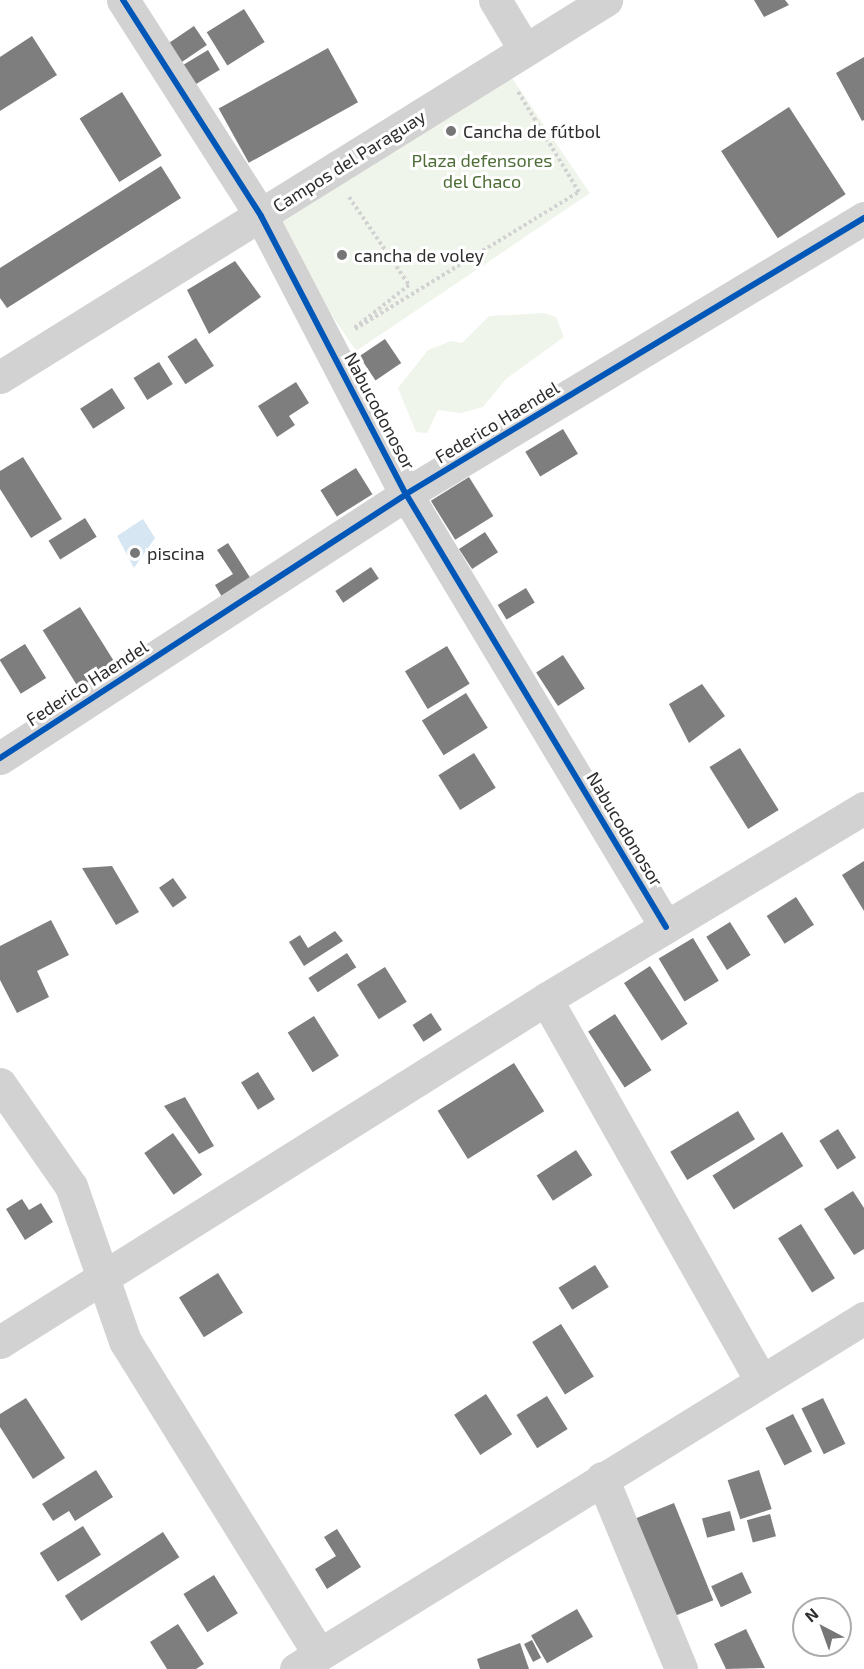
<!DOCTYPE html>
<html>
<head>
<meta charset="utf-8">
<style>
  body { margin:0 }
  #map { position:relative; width:864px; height:1669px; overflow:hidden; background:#fff; font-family:"Exo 2",sans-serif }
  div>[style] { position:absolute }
  .green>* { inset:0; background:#f0f5eb; transform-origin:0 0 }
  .water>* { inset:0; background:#d6e6f3 }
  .building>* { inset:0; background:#7e7e7e; transform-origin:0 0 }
  .path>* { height:4px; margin-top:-2px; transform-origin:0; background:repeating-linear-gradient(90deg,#d2d2d2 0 3px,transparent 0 6px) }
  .minor>* { height:33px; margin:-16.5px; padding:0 16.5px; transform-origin:16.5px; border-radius:16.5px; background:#d2d2d2 }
  .cycleway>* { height:6px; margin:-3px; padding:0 3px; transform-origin:3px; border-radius:3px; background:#0057b8 }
  .dots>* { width:16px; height:16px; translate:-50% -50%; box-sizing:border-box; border:3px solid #fff; border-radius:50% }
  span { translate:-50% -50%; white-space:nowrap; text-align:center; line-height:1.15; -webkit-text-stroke:6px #fff; paint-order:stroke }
  .poi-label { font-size:18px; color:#2d2d2d }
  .left { translate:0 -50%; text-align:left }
  .street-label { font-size:18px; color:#2d2d2d }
  .park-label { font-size:18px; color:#4e6d37 }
  .north { position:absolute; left:792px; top:1597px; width:60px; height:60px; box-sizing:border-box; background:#fff; border:2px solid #ababab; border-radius:50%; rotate:319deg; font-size:16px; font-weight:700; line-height:24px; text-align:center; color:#2d2d2d }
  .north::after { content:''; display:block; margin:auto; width:21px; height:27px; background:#767676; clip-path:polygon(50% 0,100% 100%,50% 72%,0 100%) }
</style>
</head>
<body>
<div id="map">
  <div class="green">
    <div style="left:506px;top:69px;width:150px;height:282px;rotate:56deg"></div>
    <div style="clip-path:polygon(544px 313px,556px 317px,564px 337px,506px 379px,483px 407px,461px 413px,438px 410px,427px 433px,416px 432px,398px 388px,428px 350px,451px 341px,462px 343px,489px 316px)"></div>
  </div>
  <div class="water">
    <div style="clip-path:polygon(143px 519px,155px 538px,134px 568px,117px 536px)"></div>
  </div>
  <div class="building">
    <div style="clip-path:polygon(754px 0,785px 0,789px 5px,764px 17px)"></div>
    <div style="left:244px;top:9px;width:39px;height:44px;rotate:58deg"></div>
    <div style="left:194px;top:26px;width:23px;height:32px;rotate:56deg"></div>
    <div style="clip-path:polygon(32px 36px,57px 75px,0 111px,0 57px)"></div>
    <div style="left:328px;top:48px;width:62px;height:125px;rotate:61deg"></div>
    <div style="left:208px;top:50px;width:23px;height:33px;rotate:59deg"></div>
    <div style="clip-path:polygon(864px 57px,864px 120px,862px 121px,836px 73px)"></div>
    <div style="left:122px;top:92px;width:75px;height:50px;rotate:58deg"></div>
    <div style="left:789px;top:107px;width:104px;height:81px;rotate:57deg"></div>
    <div style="clip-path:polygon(161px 166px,181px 198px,7px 308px,0 298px,0 268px)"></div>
    <div style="clip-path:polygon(235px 261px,261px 297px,209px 334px,187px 290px)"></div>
    <div style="left:196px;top:338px;width:33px;height:34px;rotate:57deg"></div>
    <div style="left:385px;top:339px;width:29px;height:31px;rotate:56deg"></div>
    <div style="left:159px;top:362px;width:26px;height:30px;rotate:58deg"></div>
    <div style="clip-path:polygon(296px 382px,309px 403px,289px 416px,295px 425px,277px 437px,258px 406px)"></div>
    <div style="left:112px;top:388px;width:24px;height:38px;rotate:57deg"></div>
    <div style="left:563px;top:429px;width:29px;height:44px;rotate:59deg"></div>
    <div style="clip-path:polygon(23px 457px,62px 519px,31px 538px,0 489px,0 471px)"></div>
    <div style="left:356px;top:468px;width:31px;height:42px;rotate:58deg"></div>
    <div style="left:469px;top:477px;width:46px;height:45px;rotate:58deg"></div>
    <div style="left:85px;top:518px;width:22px;height:43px;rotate:58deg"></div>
    <div style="left:485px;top:532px;width:24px;height:31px;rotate:57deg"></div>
    <div style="clip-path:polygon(228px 543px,251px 579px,222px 597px,215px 585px,233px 574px,217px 550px)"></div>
    <div style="left:371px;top:567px;width:14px;height:43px;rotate:56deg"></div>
    <div style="left:526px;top:588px;width:17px;height:33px;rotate:59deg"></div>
    <div style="left:80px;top:607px;width:70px;height:44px;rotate:58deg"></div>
    <div style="left:25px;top:644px;width:40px;height:30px;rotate:58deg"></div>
    <div style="left:447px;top:646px;width:44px;height:49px;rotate:59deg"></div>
    <div style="left:563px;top:655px;width:40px;height:32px;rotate:57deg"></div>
    <div style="clip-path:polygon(702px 684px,725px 716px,689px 743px,669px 704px)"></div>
    <div style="left:466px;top:693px;width:41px;height:52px;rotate:58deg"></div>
    <div style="left:740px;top:748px;width:73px;height:36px;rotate:58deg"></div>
    <div style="left:474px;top:753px;width:41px;height:42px;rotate:58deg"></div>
    <div style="clip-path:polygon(864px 861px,864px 911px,842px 875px)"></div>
    <div style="clip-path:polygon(112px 866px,139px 912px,116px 925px,82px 868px)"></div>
    <div style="left:173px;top:878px;width:24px;height:17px;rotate:55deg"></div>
    <div style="left:796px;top:897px;width:33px;height:35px;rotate:57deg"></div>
    <div style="clip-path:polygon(51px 920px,69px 955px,37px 971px,49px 997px,17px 1013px,0 980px,0 946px)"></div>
    <div style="left:730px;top:922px;width:39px;height:28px;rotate:58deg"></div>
    <div style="clip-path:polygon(335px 931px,343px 941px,304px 966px,289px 942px,300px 935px,308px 948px)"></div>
    <div style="left:693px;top:938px;width:50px;height:40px;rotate:59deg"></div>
    <div style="left:347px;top:953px;width:17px;height:46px;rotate:57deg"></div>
    <div style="left:650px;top:966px;width:69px;height:31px;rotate:57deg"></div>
    <div style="left:385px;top:967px;width:41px;height:33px;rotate:58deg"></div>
    <div style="left:431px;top:1013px;width:20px;height:22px;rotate:57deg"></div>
    <div style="left:615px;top:1014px;width:67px;height:32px;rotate:57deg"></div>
    <div style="left:314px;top:1016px;width:47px;height:31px;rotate:58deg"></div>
    <div style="left:514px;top:1063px;width:57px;height:90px;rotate:58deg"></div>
    <div style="left:258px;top:1072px;width:32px;height:20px;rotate:58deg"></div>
    <div style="clip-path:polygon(185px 1097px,214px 1146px,199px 1154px,164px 1106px)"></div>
    <div style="left:738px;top:1111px;width:33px;height:79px;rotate:59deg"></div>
    <div style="left:838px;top:1129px;width:34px;height:22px;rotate:58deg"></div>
    <div style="left:782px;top:1132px;width:40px;height:82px;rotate:58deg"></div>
    <div style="left:173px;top:1133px;width:51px;height:35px;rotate:55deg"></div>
    <div style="left:576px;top:1150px;width:30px;height:47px;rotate:57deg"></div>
    <div style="clip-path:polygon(853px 1191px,864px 1208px,864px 1249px,854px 1255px,824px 1209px)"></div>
    <div style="clip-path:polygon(22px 1199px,29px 1210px,41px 1203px,53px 1222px,25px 1240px,6px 1209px)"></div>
    <div style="left:801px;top:1224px;width:64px;height:27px;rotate:58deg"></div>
    <div style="left:595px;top:1265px;width:26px;height:43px;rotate:58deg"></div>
    <div style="left:218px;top:1273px;width:47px;height:46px;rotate:58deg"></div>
    <div style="left:561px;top:1324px;width:62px;height:34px;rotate:58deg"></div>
    <div style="left:486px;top:1394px;width:48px;height:38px;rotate:57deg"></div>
    <div style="left:547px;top:1396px;width:39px;height:36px;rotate:58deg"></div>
    <div style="clip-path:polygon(26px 1398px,65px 1458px,33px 1479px,0 1427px,0 1414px)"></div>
    <div style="left:823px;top:1398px;width:51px;height:24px;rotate:64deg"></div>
    <div style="left:793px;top:1414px;width:42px;height:31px;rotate:63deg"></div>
    <div style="clip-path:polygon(96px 1470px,113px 1497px,75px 1521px,69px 1511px,53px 1521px,42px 1504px)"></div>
    <div style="left:759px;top:1470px;width:41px;height:33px;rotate:72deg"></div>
    <div style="left:674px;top:1503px;width:105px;height:51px;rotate:68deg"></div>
    <div style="left:730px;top:1511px;width:20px;height:29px;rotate:75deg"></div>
    <div style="left:770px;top:1514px;width:23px;height:24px;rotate:75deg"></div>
    <div style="left:83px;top:1526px;width:34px;height:51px;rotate:58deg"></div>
    <div style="clip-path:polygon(337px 1529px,361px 1567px,327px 1589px,315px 1569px,336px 1556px,324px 1537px)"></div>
    <div style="left:163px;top:1532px;width:30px;height:117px;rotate:57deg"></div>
    <div style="left:742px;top:1572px;width:23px;height:34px;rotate:65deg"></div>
    <div style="left:214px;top:1575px;width:45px;height:36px;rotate:58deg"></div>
    <div style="left:577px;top:1609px;width:32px;height:53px;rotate:60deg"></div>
    <div style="clip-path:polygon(178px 1624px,204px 1664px,196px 1669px,167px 1669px,150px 1642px)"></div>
    <div style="clip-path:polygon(746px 1629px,765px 1668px,726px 1669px,714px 1644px)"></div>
    <div style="left:532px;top:1640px;width:20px;height:9px;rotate:63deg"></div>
    <div style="clip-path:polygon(520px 1643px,529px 1669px,480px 1669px,477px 1659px)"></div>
  </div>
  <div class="path">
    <div style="left:349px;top:197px;width:107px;rotate:55.7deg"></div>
    <div style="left:409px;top:285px;width:71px;rotate:141.8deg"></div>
    <div style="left:355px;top:329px;width:263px;rotate:-31.5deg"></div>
    <div style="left:579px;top:192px;width:119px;rotate:-121.3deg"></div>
  </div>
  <div class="minor">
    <div style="left:123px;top:0;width:256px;rotate:57.4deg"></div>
    <div style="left:261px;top:216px;width:314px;rotate:62.5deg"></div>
    <div style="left:406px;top:494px;width:505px;rotate:59.02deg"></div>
    <div style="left:495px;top:0;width:58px;rotate:59deg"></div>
    <div style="left:0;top:377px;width:714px;rotate:-31.89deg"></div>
    <div style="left:0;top:758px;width:484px;rotate:-33deg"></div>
    <div style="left:406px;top:494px;width:535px;rotate:-31.07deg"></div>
    <div style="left:546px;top:999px;width:436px;rotate:60.6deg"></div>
    <div style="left:0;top:1084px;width:124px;rotate:55.2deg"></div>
    <div style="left:71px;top:1186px;width:164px;rotate:70.8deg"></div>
    <div style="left:125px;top:1341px;width:368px;rotate:58.2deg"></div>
    <div style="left:0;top:1342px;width:645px;rotate:-32.14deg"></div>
    <div style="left:546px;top:999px;width:371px;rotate:-31deg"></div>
    <div style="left:602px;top:1478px;width:207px;rotate:67.5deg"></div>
    <div style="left:296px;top:1669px;width:668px;rotate:-31.71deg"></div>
  </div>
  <div class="cycleway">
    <div style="left:123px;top:0;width:256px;rotate:57.4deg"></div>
    <div style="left:261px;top:216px;width:314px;rotate:62.5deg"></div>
    <div style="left:406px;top:494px;width:505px;rotate:59.02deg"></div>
    <div style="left:0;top:758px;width:484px;rotate:-33deg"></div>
    <div style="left:406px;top:494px;width:535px;rotate:-31.07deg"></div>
  </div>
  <div class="dots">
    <div style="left:451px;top:131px;background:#767676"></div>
    <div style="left:342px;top:255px;background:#767676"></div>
    <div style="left:135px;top:553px;background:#767676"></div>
  </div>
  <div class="poi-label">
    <span class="left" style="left:463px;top:131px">Cancha de fútbol</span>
    <span class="left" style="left:354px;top:255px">cancha de voley</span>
    <span class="left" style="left:147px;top:553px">piscina</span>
  </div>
  <div class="street-label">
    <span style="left:349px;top:161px;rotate:-32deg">Campos del Paraguay</span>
    <span style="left:380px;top:411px;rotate:62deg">Nabucodonosor</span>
    <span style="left:497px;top:422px;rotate:-31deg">Federico Haendel</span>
    <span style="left:87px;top:683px;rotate:-33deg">Federico Haendel</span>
    <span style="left:625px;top:829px;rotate:59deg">Nabucodonosor</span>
  </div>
  <div class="park-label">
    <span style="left:482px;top:171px">Plaza defensores<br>del Chaco</span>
  </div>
  <div class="north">N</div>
</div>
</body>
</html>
